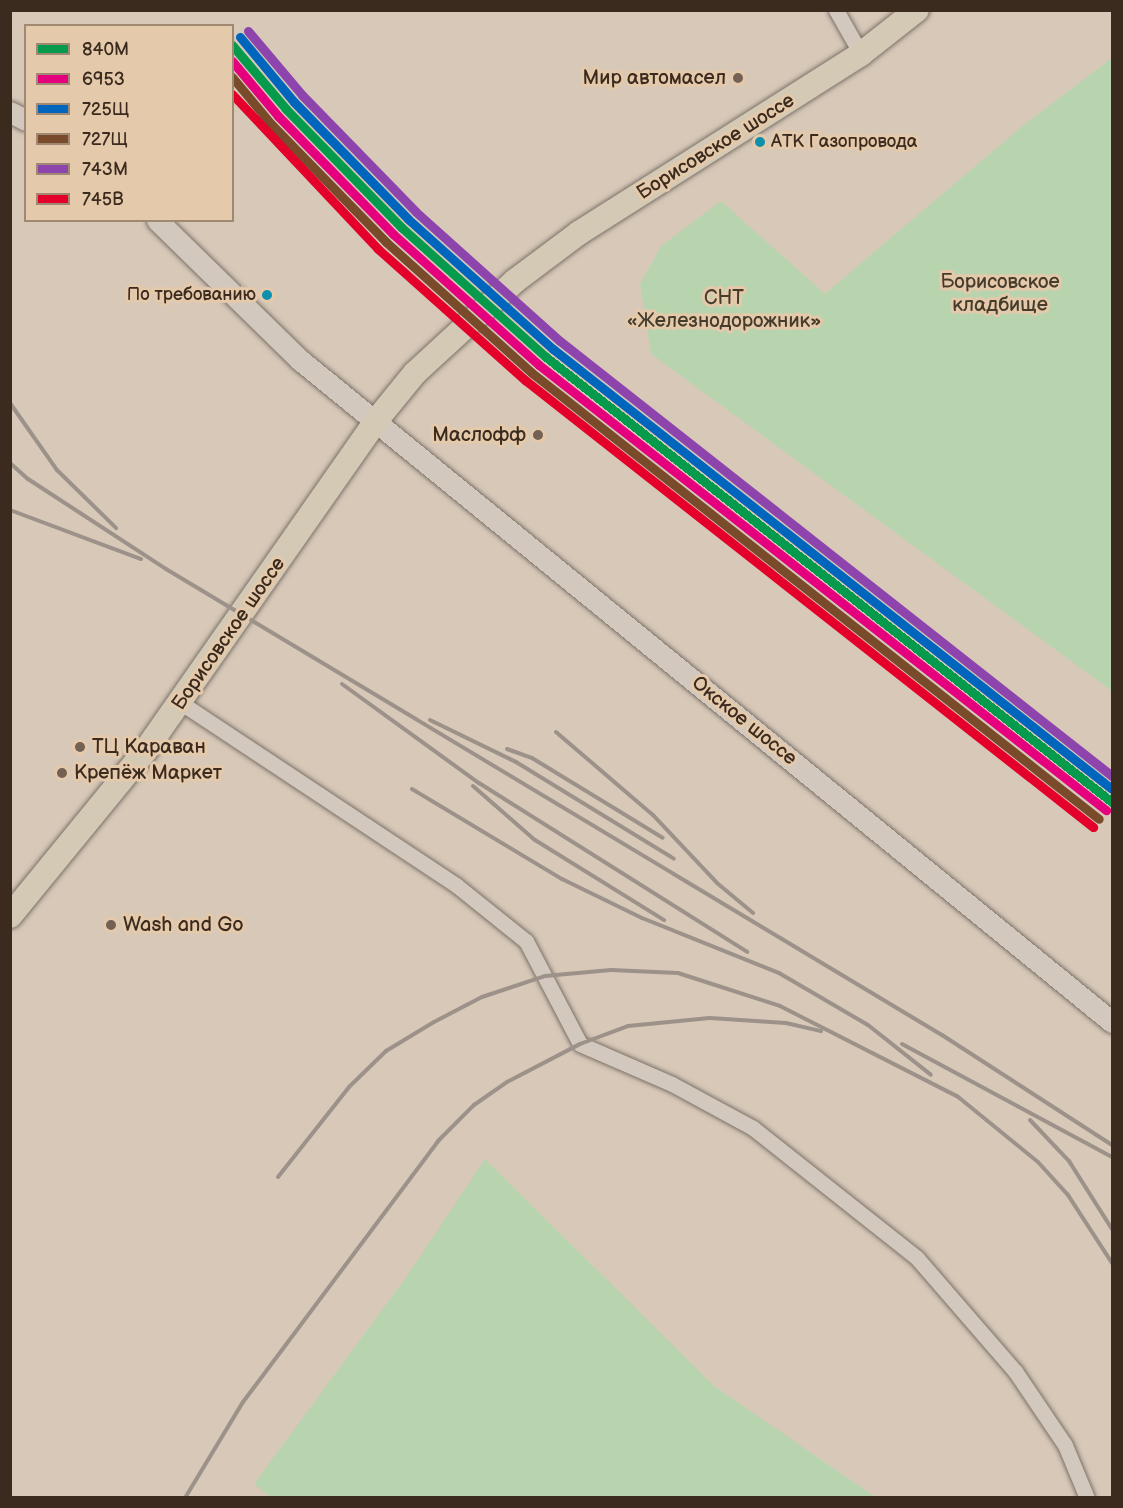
<!DOCTYPE html>
<html>
<head>
<meta charset="utf-8">
<style>
  body { margin:0 }
  #map { position:relative; width:1123px; height:1508px; overflow:hidden; background:#d7c8b8; font-family:"Balsamiq Sans",sans-serif }
  div>[style] { position:absolute }
  .green>* { inset:0; background:#b8d4af }
  .roads { filter:drop-shadow(0 0 2px #7c7268) drop-shadow(0 0 2px #7c7268) }
  .street>* { height:15px; margin:-7.5px; padding:0 7.5px; transform-origin:7.5px; border-radius:7.5px; background:#d2c8bd }
  .secondary>* { height:21px; margin:-10.5px; padding:0 10.5px; transform-origin:10.5px; border-radius:10.5px; background:#d2c8bd }
  .primary>* { height:24px; margin:-12px; padding:0 12px; transform-origin:12px; border-radius:12px; background:#d3c9b5 }
  .rail>* { height:4px; margin:-2px; padding:0 2px; transform-origin:2px; border-radius:2px; background:#9c928a }
  .rail-1>* { height:9px; margin:-4.5px; padding:0 4.5px; transform-origin:4.5px; border-radius:4.5px; background:#069a4c }
  .rail-2>* { height:9px; margin:-4.5px; padding:0 4.5px; transform-origin:4.5px; border-radius:4.5px; background:#e5007d }
  .rail-3>* { height:9px; margin:-4.5px; padding:0 4.5px; transform-origin:4.5px; border-radius:4.5px; background:#0065bd }
  .rail-4>* { height:9px; margin:-4.5px; padding:0 4.5px; transform-origin:4.5px; border-radius:4.5px; background:#7a4b2a }
  .rail-5>* { height:9px; margin:-4.5px; padding:0 4.5px; transform-origin:4.5px; border-radius:4.5px; background:#8e44ad }
  .rail-6>* { height:9px; margin:-4.5px; padding:0 4.5px; transform-origin:4.5px; border-radius:4.5px; background:#e4002b }
  .dots>* { width:16px; height:16px; translate:-50% -50%; box-sizing:border-box; border:3px solid #e4c9ab; border-radius:50% }
  span { translate:-50% -50%; white-space:nowrap; text-align:center; line-height:1.15; -webkit-text-stroke:6px #e4c9ab; paint-order:stroke }
  .bus-label { font-size:18px; color:#3b2a1e }
  .left { translate:0 -50%; text-align:left }
  .right { translate:-100% -50%; text-align:right }
  .poi-label { font-size:20px; color:#3b2a1e }
  .street-label { font-size:20px; color:#3b2a1e }
  .park-label { font-size:20px; color:#453c2c }
  .frame { position:absolute; inset:0; border:12px solid #3b2a1e; pointer-events:none }
  .legend { position:absolute; left:24px; top:24px; width:210px; height:198px; box-sizing:border-box; background:#e4c9ab; border:2px solid #a08973; margin:0; padding:8px 10px; list-style:none; font-size:18px; color:#3b2a1e }
  .legend li { display:flex; align-items:center; gap:12px; height:30px }
  .legend b { width:30px; border:2px solid #a08973 }
</style>
</head>
<body>
<div id="map">
  <div class="green">
    <div style="clip-path:polygon(1112px 58px,1112px 691px,651px 354px,640px 284px,661px 246px,721px 201px,825px 294px,1020px 128px)"></div>
    <div style="clip-path:polygon(485px 1159px,714px 1386px,875px 1497px,272px 1498px,254px 1484px,407px 1276px)"></div>
  </div>
  <div class="roads">
    <div class="street">
      <div style="left:836px;top:10px;width:51px;rotate:60.4deg"></div>
      <div style="left:181px;top:703px;width:330px;rotate:33.5deg"></div>
      <div style="left:456px;top:885px;width:90px;rotate:38.7deg"></div>
      <div style="left:526px;top:941px;width:116px;rotate:62.3deg"></div>
      <div style="left:580px;top:1044px;width:100px;rotate:23.5deg"></div>
      <div style="left:672px;top:1084px;width:92px;rotate:28.5deg"></div>
      <div style="left:753px;top:1128px;width:209px;rotate:38.4deg"></div>
      <div style="left:917px;top:1258px;width:150px;rotate:49.1deg"></div>
      <div style="left:1015px;top:1371px;width:89px;rotate:56deg"></div>
      <div style="left:1065px;top:1445px;width:57px;rotate:67.5deg"></div>
    </div>
    <div class="secondary">
      <div style="left:10px;top:112px;width:18px;rotate:27deg"></div>
      <div style="left:157px;top:220px;width:200px;rotate:44.4deg"></div>
      <div style="left:300px;top:360px;width:1048px;rotate:39.19deg"></div>
    </div>
    <div class="primary">
      <div style="left:10px;top:916px;width:213px;rotate:-50.7deg"></div>
      <div style="left:145px;top:751px;width:401px;rotate:-55deg"></div>
      <div style="left:375px;top:422px;width:63px;rotate:-50.8deg"></div>
      <div style="left:415px;top:373px;width:136px;rotate:-42.6deg"></div>
      <div style="left:515px;top:281px;width:80px;rotate:-36.9deg"></div>
      <div style="left:579px;top:233px;width:334px;rotate:-32.4deg"></div>
      <div style="left:861px;top:54px;width:71px;rotate:-38.2deg"></div>
    </div>
  </div>
  <div class="rail">
    <div style="left:10px;top:403px;width:82px;rotate:55deg"></div>
    <div style="left:57px;top:470px;width:83px;rotate:44.5deg"></div>
    <div style="left:10px;top:463px;width:24px;rotate:42deg"></div>
    <div style="left:28px;top:479px;width:165px;rotate:33.1deg"></div>
    <div style="left:166px;top:569px;width:905px;rotate:30.99deg"></div>
    <div style="left:942px;top:1035px;width:202px;rotate:32.9deg"></div>
    <div style="left:10px;top:510px;width:140px;rotate:20.5deg"></div>
    <div style="left:342px;top:684px;width:169px;rotate:35.9deg"></div>
    <div style="left:479px;top:783px;width:317px;rotate:32.2deg"></div>
    <div style="left:430px;top:720px;width:96px;rotate:26deg"></div>
    <div style="left:516px;top:762px;width:185px;rotate:31.5deg"></div>
    <div style="left:556px;top:732px;width:128px;rotate:40.6deg"></div>
    <div style="left:653px;top:815px;width:93px;rotate:46.7deg"></div>
    <div style="left:717px;top:883px;width:47px;rotate:39.8deg"></div>
    <div style="left:507px;top:749px;width:27px;rotate:20deg"></div>
    <div style="left:532px;top:758px;width:153px;rotate:31.4deg"></div>
    <div style="left:473px;top:786px;width:82px;rotate:41.1deg"></div>
    <div style="left:535px;top:840px;width:152px;rotate:31.8deg"></div>
    <div style="left:412px;top:789px;width:175px;rotate:31deg"></div>
    <div style="left:562px;top:879px;width:89px;rotate:26deg"></div>
    <div style="left:642px;top:918px;width:148px;rotate:21.9deg"></div>
    <div style="left:779px;top:973px;width:103px;rotate:30.3deg"></div>
    <div style="left:868px;top:1025px;width:80px;rotate:38.4deg"></div>
    <div style="left:902px;top:1044px;width:238px;rotate:28.3deg"></div>
    <div style="left:1030px;top:1120px;width:57px;rotate:46.4deg"></div>
    <div style="left:1069px;top:1161px;width:80px;rotate:57.7deg"></div>
    <div style="left:278px;top:1177px;width:115px;rotate:-51.7deg"></div>
    <div style="left:349px;top:1087px;width:52px;rotate:-44.2deg"></div>
    <div style="left:386px;top:1051px;width:56px;rotate:-31.1deg"></div>
    <div style="left:434px;top:1022px;width:54px;rotate:-27.5deg"></div>
    <div style="left:482px;top:997px;width:66px;rotate:-18.4deg"></div>
    <div style="left:545px;top:976px;width:66px;rotate:-5.2deg"></div>
    <div style="left:611px;top:970px;width:67px;rotate:2.6deg"></div>
    <div style="left:678px;top:973px;width:107px;rotate:17.9deg"></div>
    <div style="left:780px;top:1006px;width:199px;rotate:27deg"></div>
    <div style="left:957px;top:1096px;width:104px;rotate:39.2deg"></div>
    <div style="left:1038px;top:1162px;width:45px;rotate:47.7deg"></div>
    <div style="left:1068px;top:1195px;width:81px;rotate:57.1deg"></div>
    <div style="left:185px;top:1498px;width:112px;rotate:-58.9deg"></div>
    <div style="left:243px;top:1402px;width:326px;rotate:-53.2deg"></div>
    <div style="left:438px;top:1141px;width:51px;rotate:-45deg"></div>
    <div style="left:474px;top:1105px;width:40px;rotate:-34.9deg"></div>
    <div style="left:507px;top:1082px;width:82px;rotate:-27.5deg"></div>
    <div style="left:580px;top:1044px;width:51px;rotate:-20.6deg"></div>
    <div style="left:628px;top:1026px;width:82px;rotate:-5.6deg"></div>
    <div style="left:710px;top:1018px;width:76px;rotate:3.8deg"></div>
    <div style="left:786px;top:1023px;width:36px;rotate:13deg"></div>
  </div>
  <div class="rail-1">
    <div style="left:232px;top:45px;width:84px;rotate:49.8deg"></div>
    <div style="left:286px;top:109px;width:165px;rotate:45.7deg"></div>
    <div style="left:401px;top:227px;width:195px;rotate:41.9deg"></div>
    <div style="left:546px;top:357px;width:720px;rotate:38.18deg"></div>
  </div>
  <div class="rail-2">
    <div style="left:232px;top:61px;width:72px;rotate:50.1deg"></div>
    <div style="left:278px;top:116px;width:165px;rotate:45.7deg"></div>
    <div style="left:393px;top:234px;width:196px;rotate:41.9deg"></div>
    <div style="left:539px;top:365px;width:721px;rotate:38.13deg"></div>
  </div>
  <div class="rail-3">
    <div style="left:240px;top:37px;width:85px;rotate:50.3deg"></div>
    <div style="left:294px;top:102px;width:163px;rotate:45.7deg"></div>
    <div style="left:408px;top:219px;width:195px;rotate:41.9deg"></div>
    <div style="left:553px;top:349px;width:711px;rotate:38.21deg"></div>
  </div>
  <div class="rail-4">
    <div style="left:232px;top:77px;width:61px;rotate:50.3deg"></div>
    <div style="left:271px;top:124px;width:165px;rotate:45.7deg"></div>
    <div style="left:386px;top:242px;width:196px;rotate:41.9deg"></div>
    <div style="left:532px;top:373px;width:721px;rotate:38.19deg"></div>
  </div>
  <div class="rail-5">
    <div style="left:248px;top:31px;width:84px;rotate:49.8deg"></div>
    <div style="left:302px;top:95px;width:163px;rotate:45.7deg"></div>
    <div style="left:416px;top:212px;width:193px;rotate:41.9deg"></div>
    <div style="left:560px;top:341px;width:703px;rotate:38.24deg"></div>
  </div>
  <div class="rail-6">
    <div style="left:232px;top:94px;width:213px;rotate:46.7deg"></div>
    <div style="left:378px;top:249px;width:197px;rotate:41.7deg"></div>
    <div style="left:525px;top:380px;width:723px;rotate:38.2deg"></div>
  </div>
  <div class="dots">
    <div style="left:738px;top:78px;background:#726154"></div>
    <div style="left:760px;top:142px;background:#0c90ab"></div>
    <div style="left:267px;top:295px;background:#0c90ab"></div>
    <div style="left:538px;top:435px;background:#726154"></div>
    <div style="left:80px;top:747px;background:#726154"></div>
    <div style="left:62px;top:773px;background:#726154"></div>
    <div style="left:111px;top:925px;background:#726154"></div>
  </div>
  <div class="bus-label">
    <span class="left" style="left:771px;top:142px">АТК Газопровода</span>
    <span class="right" style="left:256px;top:295px">По требованию</span>
  </div>
  <div class="poi-label">
    <span class="right" style="left:726px;top:78px">Мир автомасел</span>
    <span class="right" style="left:526px;top:435px">Маслофф</span>
    <span class="left" style="left:92px;top:747px">ТЦ Караван</span>
    <span class="left" style="left:74px;top:773px">Крепёж Маркет</span>
    <span class="left" style="left:123px;top:925px">Wash and Go</span>
  </div>
  <div class="street-label">
    <span style="left:716px;top:147px;rotate:-32deg">Борисовское шоссе</span>
    <span style="left:229px;top:634px;rotate:-55deg">Борисовское шоссе</span>
    <span style="left:744px;top:721px;rotate:39deg">Окское шоссе</span>
  </div>
  <div class="park-label">
    <span style="left:1000px;top:294px">Борисовское<br>кладбище</span>
    <span style="left:724px;top:310px">СНТ<br>«Железнодорожник»</span>
  </div>
  <div class="frame"></div>
  <ul class="legend">
  <li><b style="height:8px;background:#069a4c"></b>840М</li>
  <li><b style="height:8px;background:#e5007d"></b>6953</li>
  <li><b style="height:8px;background:#0065bd"></b>725Щ</li>
  <li><b style="height:8px;background:#7a4b2a"></b>727Щ</li>
  <li><b style="height:8px;background:#8e44ad"></b>743М</li>
  <li><b style="height:8px;background:#e4002b"></b>745В</li>
  </ul>
</div>
</body>
</html>
